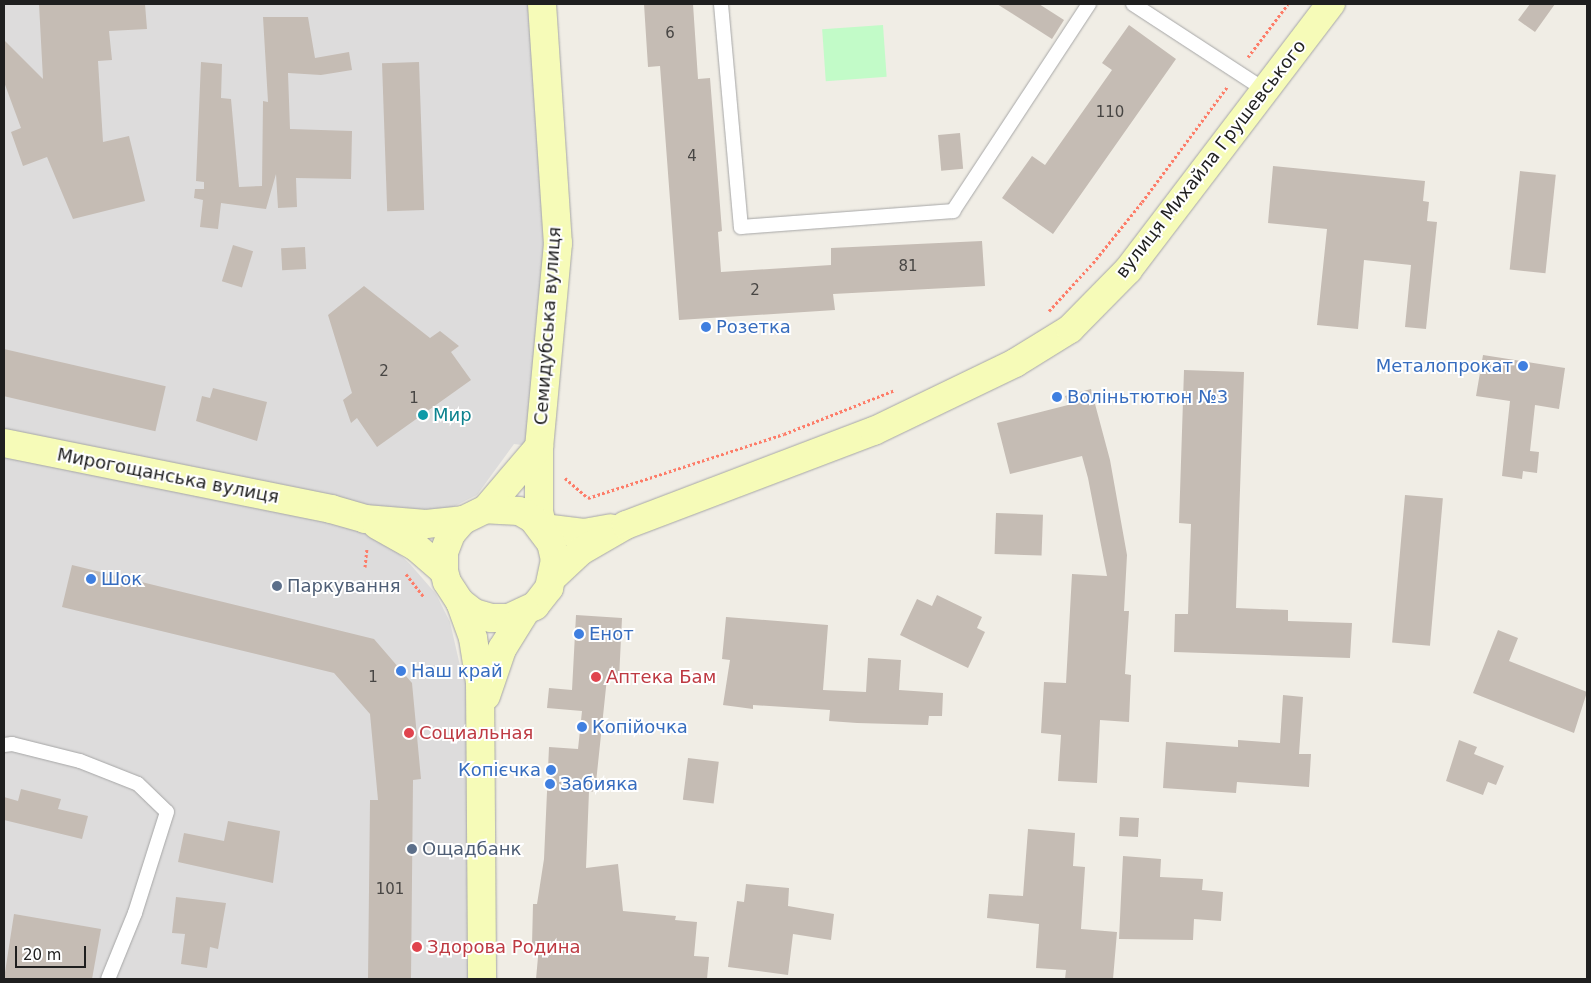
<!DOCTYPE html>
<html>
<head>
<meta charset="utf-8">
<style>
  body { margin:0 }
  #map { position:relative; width:1591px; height:983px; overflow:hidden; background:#f0ede5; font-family:"DejaVu Sans",sans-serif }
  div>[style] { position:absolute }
  .residential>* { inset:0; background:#dddcdc }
  .park>* { inset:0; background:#c2fbc8; transform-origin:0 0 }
  .building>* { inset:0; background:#c5bcb4; transform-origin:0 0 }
  .path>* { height:3px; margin-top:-1.5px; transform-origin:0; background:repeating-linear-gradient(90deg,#fd7d69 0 2.5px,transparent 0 5px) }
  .roads { filter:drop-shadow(0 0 1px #a6a6a6) drop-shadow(0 0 1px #a6a6a6) }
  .lane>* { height:14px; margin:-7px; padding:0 7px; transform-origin:7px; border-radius:7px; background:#fff }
  .secondary>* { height:28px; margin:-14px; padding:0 14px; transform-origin:14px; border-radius:14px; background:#f6fbb8 }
  .dots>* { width:14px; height:14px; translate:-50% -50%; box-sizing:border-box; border:2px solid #fff; border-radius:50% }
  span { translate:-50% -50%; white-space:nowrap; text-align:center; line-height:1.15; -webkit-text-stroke:4px #fff; paint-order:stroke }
  .number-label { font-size:15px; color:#484644 }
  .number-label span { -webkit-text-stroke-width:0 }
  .street-label { font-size:18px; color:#1f1f1f }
  .shop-label { font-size:18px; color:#366cbe }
  .left { translate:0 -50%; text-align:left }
  .right { translate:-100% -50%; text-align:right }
  .culture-label { font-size:18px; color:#0d838f }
  .service-label { font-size:18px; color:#4e5e75 }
  .health-label { font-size:18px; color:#be3a42 }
  .frame { position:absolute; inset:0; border:5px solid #1f1f1f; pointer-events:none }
  .scale { position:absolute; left:15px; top:946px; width:71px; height:22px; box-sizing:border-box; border:2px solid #1f1f1f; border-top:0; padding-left:6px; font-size:15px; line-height:18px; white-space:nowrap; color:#1f1f1f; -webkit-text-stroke:4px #fff; paint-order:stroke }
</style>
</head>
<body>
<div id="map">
  <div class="residential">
    <div style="clip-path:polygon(4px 4px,542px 4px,558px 243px,539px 447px,514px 444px,477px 495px,449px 509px,374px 531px,410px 564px,436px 594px,450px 622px,461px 670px,482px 714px,493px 979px,4px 979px)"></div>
  </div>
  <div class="park">
    <div style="left:883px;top:25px;width:52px;height:61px;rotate:86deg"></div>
  </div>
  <div class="building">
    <div style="clip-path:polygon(39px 4px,145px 4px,147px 29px,109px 31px,112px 60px,98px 61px,103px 142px,129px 136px,145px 201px,73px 219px,47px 157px,23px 166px,11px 132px,21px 128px,4px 82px,4px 40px,43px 79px)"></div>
    <div style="clip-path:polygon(644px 4px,693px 4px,698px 79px,710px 78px,722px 231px,718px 232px,721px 272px,831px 265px,831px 248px,982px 241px,985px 286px,833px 294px,835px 310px,679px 320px,660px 66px,648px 67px)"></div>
    <div style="clip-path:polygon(997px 4px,1039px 4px,1064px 20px,1052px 39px)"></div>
    <div style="clip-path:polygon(1530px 4px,1555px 4px,1535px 32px,1518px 20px)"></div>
    <div style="clip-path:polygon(263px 17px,308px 17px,315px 58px,349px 52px,352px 70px,321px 75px,288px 73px,290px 129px,352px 131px,351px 179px,296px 178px,297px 207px,278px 208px,276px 174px,266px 209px,221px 203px,218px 229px,200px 227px,203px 200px,194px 198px,195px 189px,204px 189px,204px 182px,196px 181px,201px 62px,222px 64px,221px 98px,231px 99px,239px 187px,262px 186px,263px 101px,268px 102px)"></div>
    <div style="clip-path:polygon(1129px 25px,1176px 59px,1053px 234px,1002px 198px,1032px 156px,1045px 165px,1112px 70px,1102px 63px)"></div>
    <div style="left:419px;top:62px;width:148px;height:37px;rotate:88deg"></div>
    <div style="left:960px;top:133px;width:36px;height:22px;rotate:85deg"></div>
    <div style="clip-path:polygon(1273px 166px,1425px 181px,1423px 201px,1429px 202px,1427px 221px,1437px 222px,1426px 329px,1405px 327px,1411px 265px,1364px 260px,1358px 329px,1317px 325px,1327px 229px,1268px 223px)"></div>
    <div style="left:1520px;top:171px;width:36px;height:99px;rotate:6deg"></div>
    <div style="left:233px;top:245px;width:21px;height:38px;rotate:17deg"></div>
    <div style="left:305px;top:247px;width:22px;height:24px;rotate:87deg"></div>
    <div style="clip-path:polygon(364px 286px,430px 338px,440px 331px,459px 346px,451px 352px,471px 380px,377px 447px,357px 418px,351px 423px,343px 400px,352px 393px,328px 315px)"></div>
    <div style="left:4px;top:349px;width:166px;height:46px;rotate:13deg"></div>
    <div style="clip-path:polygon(1483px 355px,1565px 368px,1559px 409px,1535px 405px,1530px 451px,1539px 452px,1537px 473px,1523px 471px,1522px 479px,1502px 476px,1510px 401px,1476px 396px)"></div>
    <div style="clip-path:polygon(1184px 370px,1244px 372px,1236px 608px,1288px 610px,1288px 621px,1352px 623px,1350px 658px,1174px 652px,1175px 614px,1188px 614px,1191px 524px,1179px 523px)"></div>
    <div style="clip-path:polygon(213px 388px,267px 402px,257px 441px,196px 421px,202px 396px,210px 398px)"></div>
    <div style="clip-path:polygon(1091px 389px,1110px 460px,1127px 555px,1124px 611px,1129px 611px,1125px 674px,1131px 675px,1129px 722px,1100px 720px,1097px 783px,1058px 781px,1061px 735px,1041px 733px,1044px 682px,1066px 683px,1072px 574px,1107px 576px,1088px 478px,1082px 456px,1010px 474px,997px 423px,1068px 405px,1065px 396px)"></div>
    <div style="left:1405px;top:495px;width:38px;height:148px;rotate:5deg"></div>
    <div style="left:996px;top:513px;width:47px;height:41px;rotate:2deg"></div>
    <div style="clip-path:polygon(72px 565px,374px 639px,412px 683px,421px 779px,413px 780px,411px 979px,368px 979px,370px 800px,378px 800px,370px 714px,334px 673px,62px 607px)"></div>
    <div style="clip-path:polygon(937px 595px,982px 617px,977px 628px,985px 632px,968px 668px,900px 635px,917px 599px,932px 606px)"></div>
    <div style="clip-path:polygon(576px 615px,622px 618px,619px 679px,607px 678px,595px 792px,589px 791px,586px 868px,618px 864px,623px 911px,676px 916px,675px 920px,697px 922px,694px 956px,709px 957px,707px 979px,536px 979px,539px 946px,532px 945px,533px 904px,537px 904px,544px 859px,549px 747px,578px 749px,582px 711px,547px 708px,549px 688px,572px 690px)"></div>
    <div style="clip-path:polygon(726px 617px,828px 625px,823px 690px,866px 692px,868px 658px,901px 660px,899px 690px,943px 693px,942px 716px,929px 716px,928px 725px,857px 723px,829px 721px,830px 710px,753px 705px,753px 709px,723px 705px,730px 660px,722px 659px)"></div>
    <div style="clip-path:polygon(1498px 630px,1518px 638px,1509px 661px,1587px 692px,1574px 733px,1473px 693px)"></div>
    <div style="clip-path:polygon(1283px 695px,1303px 697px,1299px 754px,1311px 754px,1309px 787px,1237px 782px,1236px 793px,1163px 788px,1166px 742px,1238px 747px,1238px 740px,1280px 743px)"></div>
    <div style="clip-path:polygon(1459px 740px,1477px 747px,1474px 754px,1504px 766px,1496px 785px,1488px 782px,1483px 795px,1446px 781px)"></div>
    <div style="left:688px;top:758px;width:31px;height:42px;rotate:7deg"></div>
    <div style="clip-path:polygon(21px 789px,61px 799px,58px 809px,88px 816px,82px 839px,4px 820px,4px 797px,18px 801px)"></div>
    <div style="left:1120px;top:817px;width:19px;height:19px;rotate:3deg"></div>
    <div style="clip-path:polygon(228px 821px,280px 831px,273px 883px,178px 862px,184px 833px,224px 841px)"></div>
    <div style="clip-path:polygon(1028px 829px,1075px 833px,1073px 866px,1085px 867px,1081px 929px,1117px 932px,1113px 979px,1065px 979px,1066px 970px,1036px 968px,1039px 924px,987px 918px,989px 894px,1023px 896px)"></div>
    <div style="clip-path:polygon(1123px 856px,1161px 859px,1160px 877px,1203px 879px,1202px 890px,1223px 892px,1221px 921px,1194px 919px,1193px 940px,1119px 939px)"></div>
    <div style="clip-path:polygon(746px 884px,789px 888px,788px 906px,834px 914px,831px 940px,793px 934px,788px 975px,728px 967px,737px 901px,744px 902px)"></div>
    <div style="clip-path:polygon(176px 897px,226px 903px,218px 949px,210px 947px,207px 968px,181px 964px,185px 934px,172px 933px)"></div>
    <div style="clip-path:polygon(14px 914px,101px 929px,92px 979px,4px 979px)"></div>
  </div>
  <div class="path">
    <div style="left:1248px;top:57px;width:66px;rotate:-53deg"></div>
    <div style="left:1049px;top:311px;width:65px;rotate:-47.5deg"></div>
    <div style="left:1093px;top:263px;width:78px;rotate:-51.2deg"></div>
    <div style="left:1142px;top:202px;width:143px;rotate:-53.5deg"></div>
    <div style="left:565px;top:478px;width:30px;rotate:41deg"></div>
    <div style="left:588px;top:498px;width:206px;rotate:-18.1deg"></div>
    <div style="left:784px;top:434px;width:119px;rotate:-21.6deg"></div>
    <div style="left:365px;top:567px;width:18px;rotate:-84deg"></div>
    <div style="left:406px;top:574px;width:29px;rotate:52deg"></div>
  </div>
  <div class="roads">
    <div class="lane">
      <div style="left:721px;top:4px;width:224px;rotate:84.9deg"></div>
      <div style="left:741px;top:227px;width:213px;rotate:-4.3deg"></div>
      <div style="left:953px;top:211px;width:248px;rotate:-56.7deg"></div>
      <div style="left:1133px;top:4px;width:158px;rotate:33.1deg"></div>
      <div style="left:4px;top:745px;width:8px;rotate:-7deg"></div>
      <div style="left:12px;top:744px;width:70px;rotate:14deg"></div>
      <div style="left:80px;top:761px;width:62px;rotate:21.6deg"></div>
      <div style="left:138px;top:784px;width:40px;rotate:44deg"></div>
      <div style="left:167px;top:812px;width:106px;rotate:107.6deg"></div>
      <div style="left:135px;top:913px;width:71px;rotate:112.2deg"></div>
    </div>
    <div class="secondary">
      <div style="left:542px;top:4px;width:240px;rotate:86.2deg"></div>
      <div style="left:558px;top:243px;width:205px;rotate:95.3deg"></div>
      <div style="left:539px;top:447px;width:65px;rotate:90deg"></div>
      <div style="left:539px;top:512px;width:16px;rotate:76deg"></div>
      <div style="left:543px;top:528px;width:41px;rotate:7deg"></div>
      <div style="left:584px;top:533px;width:27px;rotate:-10deg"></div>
      <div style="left:4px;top:443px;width:334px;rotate:11.4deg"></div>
      <div style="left:331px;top:509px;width:35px;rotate:16deg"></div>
      <div style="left:365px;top:519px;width:61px;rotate:4.7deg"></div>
      <div style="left:426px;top:524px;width:37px;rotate:-6deg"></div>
      <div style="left:486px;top:509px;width:82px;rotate:-49.5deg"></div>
      <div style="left:377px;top:525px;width:45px;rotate:29.4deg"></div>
      <div style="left:416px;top:547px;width:37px;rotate:41deg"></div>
      <div style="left:444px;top:571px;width:11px;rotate:75deg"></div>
      <div style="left:447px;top:582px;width:24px;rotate:57deg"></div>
      <div style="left:460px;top:602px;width:18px;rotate:38deg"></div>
      <div style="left:474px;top:613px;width:18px;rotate:16deg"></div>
      <div style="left:491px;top:618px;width:18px"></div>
      <div style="left:509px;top:618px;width:29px;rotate:-25deg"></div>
      <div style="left:535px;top:606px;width:23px;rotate:-52deg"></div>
      <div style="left:549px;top:588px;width:29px;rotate:-78deg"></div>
      <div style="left:555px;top:560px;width:17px;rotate:-103deg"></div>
      <div style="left:551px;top:543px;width:30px;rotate:-127deg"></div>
      <div style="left:533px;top:519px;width:16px;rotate:-150deg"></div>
      <div style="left:519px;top:511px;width:33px;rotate:-177deg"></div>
      <div style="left:486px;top:509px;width:25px;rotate:154deg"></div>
      <div style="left:463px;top:520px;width:18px;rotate:131deg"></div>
      <div style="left:451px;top:534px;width:19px;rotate:111deg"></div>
      <div style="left:444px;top:552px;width:19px;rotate:90deg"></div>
      <div style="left:553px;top:577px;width:38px;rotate:-43deg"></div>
      <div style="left:581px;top:551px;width:52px;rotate:-30deg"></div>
      <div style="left:626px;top:525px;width:265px;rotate:-20.8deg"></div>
      <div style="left:874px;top:431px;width:157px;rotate:-25.7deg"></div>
      <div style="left:1015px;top:363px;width:65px;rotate:-31.7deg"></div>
      <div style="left:1070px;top:329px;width:83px;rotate:-45.5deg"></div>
      <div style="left:1128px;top:270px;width:335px;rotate:-52.7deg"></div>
      <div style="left:460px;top:602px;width:38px;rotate:70deg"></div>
      <div style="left:473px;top:638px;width:45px;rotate:81deg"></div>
      <div style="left:480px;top:682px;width:297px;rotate:89.6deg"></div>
      <div style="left:486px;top:696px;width:50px;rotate:-71.2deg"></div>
      <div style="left:502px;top:649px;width:44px;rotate:-58.1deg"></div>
    </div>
  </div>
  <div class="dots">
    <div style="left:706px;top:327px;background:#3f7fe0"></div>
    <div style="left:1523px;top:366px;background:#3f7fe0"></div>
    <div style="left:1057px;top:397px;background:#3f7fe0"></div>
    <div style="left:423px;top:415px;background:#0f9aa8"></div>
    <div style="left:91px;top:579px;background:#3f7fe0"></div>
    <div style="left:277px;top:586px;background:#5c6f8a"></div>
    <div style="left:579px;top:634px;background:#3f7fe0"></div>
    <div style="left:401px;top:671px;background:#3f7fe0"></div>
    <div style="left:596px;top:677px;background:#e0444e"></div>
    <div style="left:582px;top:727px;background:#3f7fe0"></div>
    <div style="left:409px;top:733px;background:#e0444e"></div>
    <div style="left:551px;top:770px;background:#3f7fe0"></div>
    <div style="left:550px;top:784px;background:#3f7fe0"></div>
    <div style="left:412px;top:849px;background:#5c6f8a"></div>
    <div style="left:417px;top:947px;background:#e0444e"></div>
  </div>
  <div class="number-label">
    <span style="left:670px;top:34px">6</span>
    <span style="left:1110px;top:113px">110</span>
    <span style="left:692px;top:157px">4</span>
    <span style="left:908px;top:267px">81</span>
    <span style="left:755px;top:291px">2</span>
    <span style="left:384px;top:372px">2</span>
    <span style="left:414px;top:399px">1</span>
    <span style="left:373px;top:678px">1</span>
    <span style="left:390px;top:890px">101</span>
  </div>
  <div class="street-label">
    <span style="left:1211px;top:159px;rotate:-52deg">вулиця Михайла Грушевського</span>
    <span style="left:548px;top:326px;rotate:-86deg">Семидубська вулиця</span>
    <span style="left:168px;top:476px;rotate:11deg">Мирогощанська вулиця</span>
  </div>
  <div class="shop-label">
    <span class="left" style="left:716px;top:327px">Розетка</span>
    <span class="right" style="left:1513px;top:366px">Металопрокат</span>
    <span class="left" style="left:1067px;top:397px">Воліньтютюн №3</span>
    <span class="left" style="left:101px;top:579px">Шок</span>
    <span class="left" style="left:589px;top:634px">Енот</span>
    <span class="left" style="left:411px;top:671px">Наш край</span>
    <span class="left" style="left:592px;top:727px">Копійочка</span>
    <span class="right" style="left:541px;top:770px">Копієчка</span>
    <span class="left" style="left:560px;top:784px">Забияка</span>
  </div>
  <div class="culture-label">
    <span class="left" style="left:433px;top:415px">Мир</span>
  </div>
  <div class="service-label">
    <span class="left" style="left:287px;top:586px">Паркування</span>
    <span class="left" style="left:422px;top:849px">Ощадбанк</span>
  </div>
  <div class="health-label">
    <span class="left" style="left:606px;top:677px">Аптека Бам</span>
    <span class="left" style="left:419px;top:733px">Социальная</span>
    <span class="left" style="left:427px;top:947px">Здорова Родина</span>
  </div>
  <div class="frame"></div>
  <div class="scale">20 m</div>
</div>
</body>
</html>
